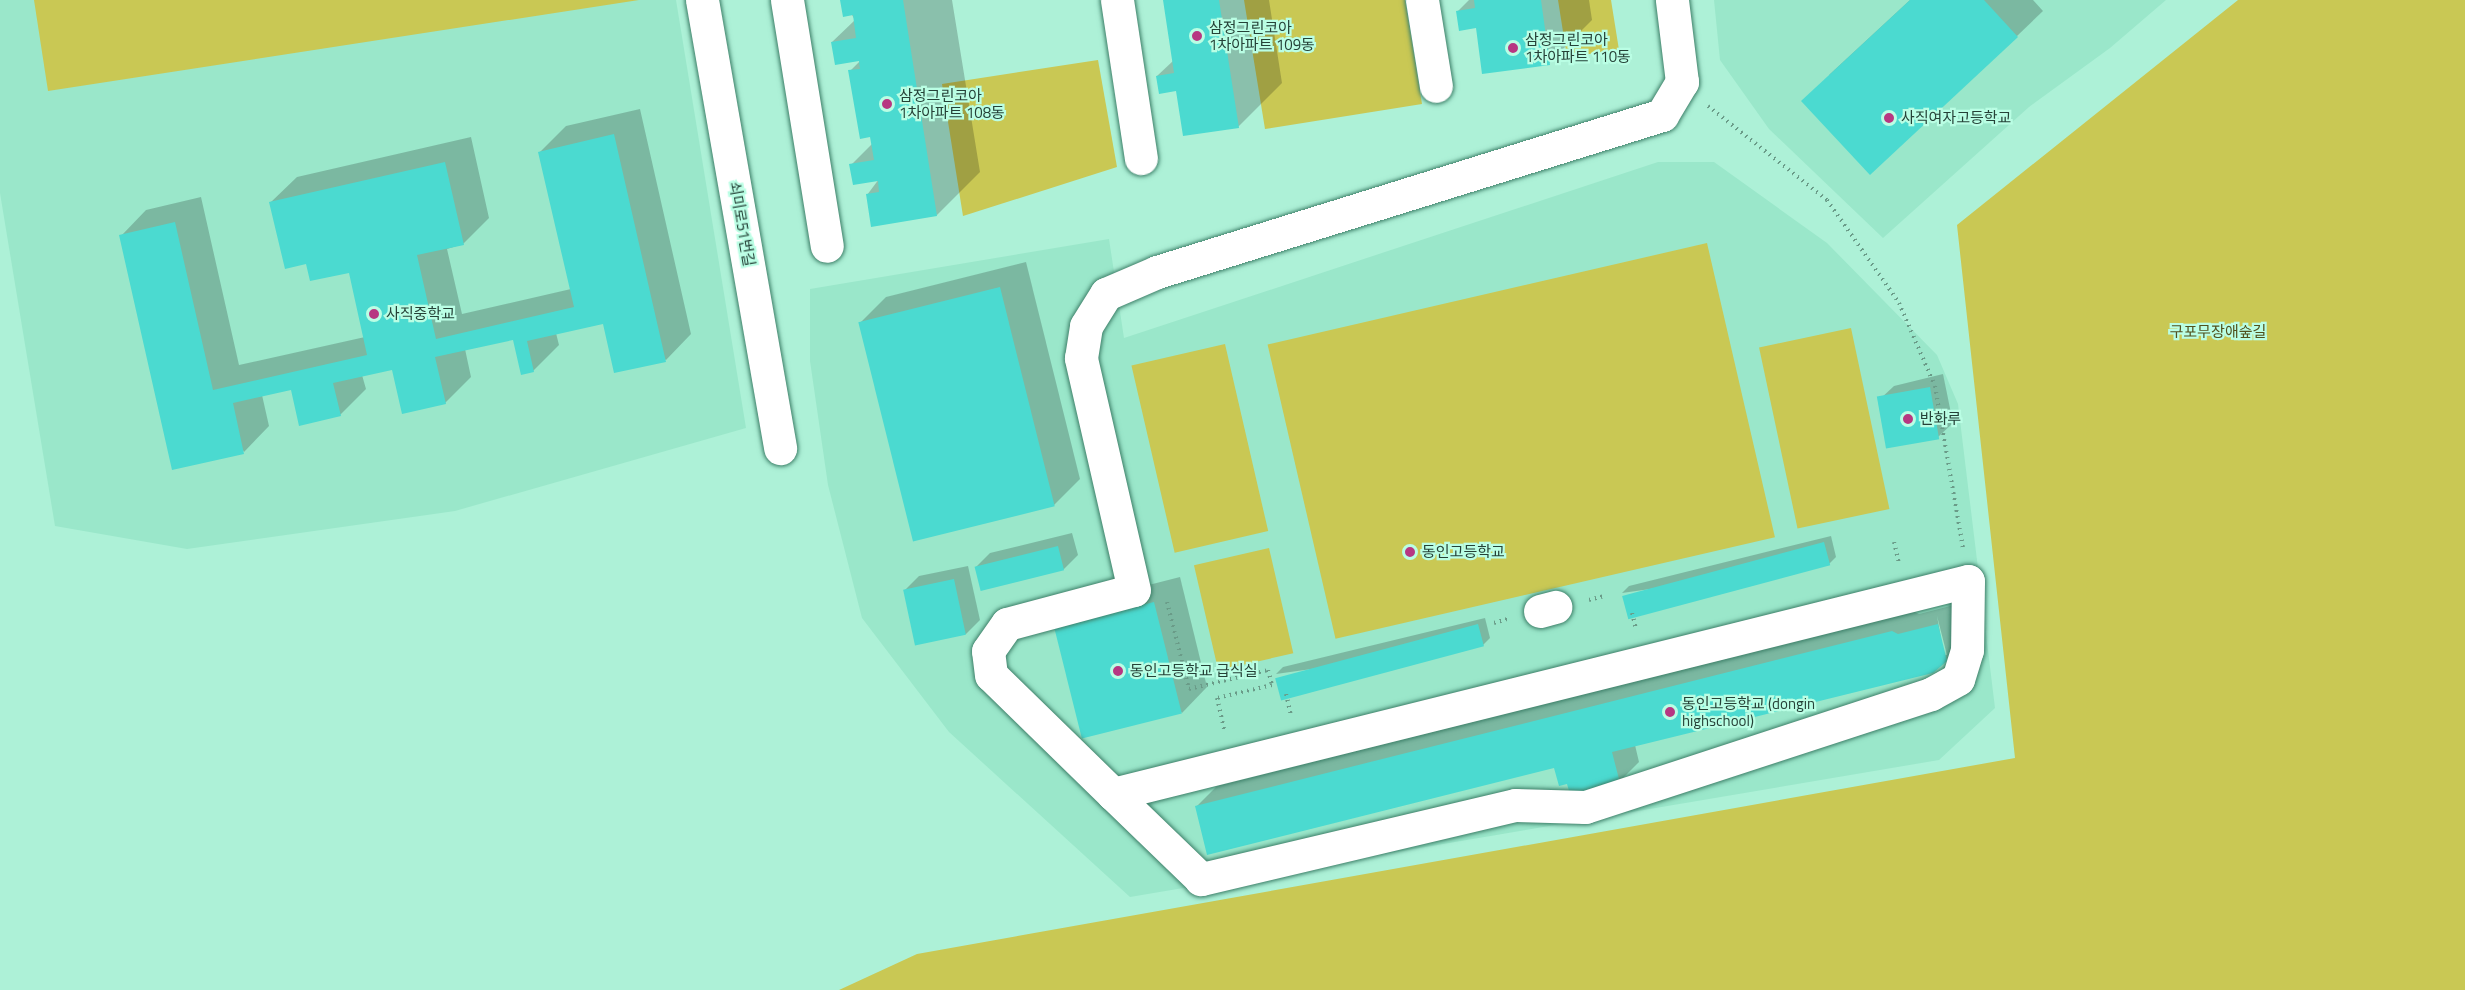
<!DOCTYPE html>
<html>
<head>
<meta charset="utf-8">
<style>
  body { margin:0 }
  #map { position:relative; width:2465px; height:990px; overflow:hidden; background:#adf1d7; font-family:"Titillium Web","Noto Sans KR",sans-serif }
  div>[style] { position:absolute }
  .built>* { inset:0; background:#9ae7ca }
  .green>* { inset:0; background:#c9c854; transform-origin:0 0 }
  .shadow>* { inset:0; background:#0003 }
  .building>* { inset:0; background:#4bdad0; transform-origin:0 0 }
  .path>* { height:4px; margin-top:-2px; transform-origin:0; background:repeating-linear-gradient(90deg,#6a9b88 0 1.5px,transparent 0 6px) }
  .roads { filter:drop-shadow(0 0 2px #3d7f68) drop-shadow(0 0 2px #3d7f68) }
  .minor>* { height:33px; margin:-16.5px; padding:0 16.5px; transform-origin:16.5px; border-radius:16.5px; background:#fff }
  .dots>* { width:16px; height:16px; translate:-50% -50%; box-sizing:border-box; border:3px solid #bafee4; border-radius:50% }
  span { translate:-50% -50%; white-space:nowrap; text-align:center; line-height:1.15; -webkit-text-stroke:4.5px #bafee4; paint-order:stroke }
  .poi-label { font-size:15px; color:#254137 }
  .left { translate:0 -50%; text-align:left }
  .street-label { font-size:15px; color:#254137 }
  .park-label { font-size:15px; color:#51511d }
</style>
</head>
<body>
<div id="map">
  <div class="built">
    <div style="clip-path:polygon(0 0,676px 0,746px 428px,455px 511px,187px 549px,55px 526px,0 193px)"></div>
    <div style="clip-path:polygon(1714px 0,2166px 0,2110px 48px,2029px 107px,1883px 238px,1769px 129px,1720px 60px)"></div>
    <div style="clip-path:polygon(1658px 162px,1714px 162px,1827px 243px,1937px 355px,1958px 404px,1995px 708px,1939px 760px,1130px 897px,949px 732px,862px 618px,828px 485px,810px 361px,810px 289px,1109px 239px,1124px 338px)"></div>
  </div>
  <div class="green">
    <div style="clip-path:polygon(34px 0,639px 0,48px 91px)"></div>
    <div style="clip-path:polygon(1244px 0,1405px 0,1422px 104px,1265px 129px)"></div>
    <div style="clip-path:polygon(1558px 0,1611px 0,1619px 50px,1567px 57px)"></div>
    <div style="clip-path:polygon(2238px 0,2465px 0,2465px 990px,839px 990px,917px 954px,2015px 758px,1957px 225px)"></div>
    <div style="clip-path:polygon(1098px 60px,1117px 167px,963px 216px,942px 84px)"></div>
    <div style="left:1707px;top:243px;width:302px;height:451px;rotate:77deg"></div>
    <div style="left:1851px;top:328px;width:185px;height:94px;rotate:78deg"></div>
    <div style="left:1225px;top:344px;width:192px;height:96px;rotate:77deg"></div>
    <div style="left:1269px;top:548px;width:108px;height:77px;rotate:77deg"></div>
  </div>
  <div class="shadow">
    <div style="clip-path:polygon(843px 0,952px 0,980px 172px,937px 215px,867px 195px,879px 179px,851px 165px,873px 143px,850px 71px,862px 59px,832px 42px,855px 20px)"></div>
    <div style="clip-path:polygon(1164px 0,1269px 0,1282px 83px,1238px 127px,1157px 76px,1174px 60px)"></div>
    <div style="clip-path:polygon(1469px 0,1589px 0,1592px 20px,1549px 63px,1477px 27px,1458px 11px)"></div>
    <div style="clip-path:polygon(1910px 0,2033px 0,2043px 11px,2017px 36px,1829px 75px)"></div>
    <div style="clip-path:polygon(640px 109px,691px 334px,666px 360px,604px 322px,556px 333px,559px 345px,533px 371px,514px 338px,465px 349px,471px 377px,445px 403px,393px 368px,362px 375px,366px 389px,340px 415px,292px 388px,262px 395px,269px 426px,244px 452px,121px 236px,146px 210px,201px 197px,239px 365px,365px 337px,350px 271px,271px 202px,297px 177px,471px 137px,489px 218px,463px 244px,447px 249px,462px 314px,571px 289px,540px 152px,566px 126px)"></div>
    <div style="clip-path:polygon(1026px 262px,1080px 479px,1054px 505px,860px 323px,886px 297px)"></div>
    <div style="clip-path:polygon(1943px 374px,1953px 423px,1938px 437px,1879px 400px,1894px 386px)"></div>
    <div style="clip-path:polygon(1072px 533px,1078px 555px,1064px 569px,976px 567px,990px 553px)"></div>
    <div style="clip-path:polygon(1831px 536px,1836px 557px,1829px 564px,1622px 593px,1629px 586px)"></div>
    <div style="clip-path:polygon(968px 566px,980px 620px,966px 634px,917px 644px,905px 590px,919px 576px)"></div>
    <div style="clip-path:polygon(1180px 577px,1207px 687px,1182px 713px,1082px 602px)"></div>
    <div style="clip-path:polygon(evenodd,1958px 604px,1967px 639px,1946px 660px,1635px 745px,1639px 762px,1619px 782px,1569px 782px,1555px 766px,1196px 807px,1217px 786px,1913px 611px,1919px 614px,1958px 604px,1937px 616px,1947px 655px,1944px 655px,1937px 616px)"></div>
    <div style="clip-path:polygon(1485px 618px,1490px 638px,1483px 645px,1276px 674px,1283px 667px)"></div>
  </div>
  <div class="building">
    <div style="clip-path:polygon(840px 0,903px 0,937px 216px,871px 227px,866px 194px,879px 192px,878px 181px,853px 185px,849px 164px,874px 160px,870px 137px,860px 139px,848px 70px,860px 69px,859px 61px,835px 65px,831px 42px,856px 38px,853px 15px,843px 17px)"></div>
    <div style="clip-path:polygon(1163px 0,1219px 0,1239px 128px,1183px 136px,1176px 91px,1159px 94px,1156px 76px,1174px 73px)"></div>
    <div style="clip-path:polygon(1474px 0,1541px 0,1550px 65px,1482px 74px,1476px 28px,1459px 31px,1456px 11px,1475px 8px)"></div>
    <div style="clip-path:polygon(1910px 0,1984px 0,2018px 37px,1870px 175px,1801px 101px)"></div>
    <div style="clip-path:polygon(614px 134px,666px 362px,614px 373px,603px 324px,527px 341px,534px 372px,521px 375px,513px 340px,435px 357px,446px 404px,402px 414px,392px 370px,333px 383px,341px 416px,299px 426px,291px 390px,233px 403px,244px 454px,172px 470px,119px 235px,175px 222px,213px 390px,367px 355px,349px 273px,310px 281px,306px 264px,285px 269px,269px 202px,445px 162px,464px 245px,417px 255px,436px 339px,574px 307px,538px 152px)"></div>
    <div style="left:1000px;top:287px;width:226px;height:146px;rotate:76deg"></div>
    <div style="left:1930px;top:387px;width:53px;height:54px;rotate:80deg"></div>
    <div style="left:1824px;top:542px;width:24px;height:209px;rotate:75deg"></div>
    <div style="left:1058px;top:546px;width:25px;height:86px;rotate:76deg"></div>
    <div style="left:954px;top:579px;width:57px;height:52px;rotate:78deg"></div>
    <div style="left:1154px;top:602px;width:115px;height:103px;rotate:76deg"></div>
    <div style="left:1478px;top:624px;width:23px;height:210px;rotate:75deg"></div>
    <div style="clip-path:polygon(1938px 624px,1947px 661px,1933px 673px,1612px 752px,1620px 783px,1572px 801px,1567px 784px,1559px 786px,1554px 768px,1207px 855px,1195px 806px,1892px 631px,1898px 634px)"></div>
  </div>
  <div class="path">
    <div style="left:1708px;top:106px;width:152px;rotate:38.3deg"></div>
    <div style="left:1827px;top:200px;width:126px;rotate:55deg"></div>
    <div style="left:1899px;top:303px;width:90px;rotate:66.6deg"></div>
    <div style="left:1935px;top:386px;width:164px;rotate:80.2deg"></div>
    <div style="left:1894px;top:542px;width:23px;rotate:77deg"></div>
    <div style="left:1589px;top:600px;width:16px;rotate:-15deg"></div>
    <div style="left:1167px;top:602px;width:90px;rotate:75.8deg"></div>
    <div style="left:1189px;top:689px;width:81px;rotate:-13.5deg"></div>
    <div style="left:1268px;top:670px;width:16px;rotate:75deg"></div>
    <div style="left:1272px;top:685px;width:57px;rotate:166.7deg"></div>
    <div style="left:1217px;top:698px;width:32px;rotate:77deg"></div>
    <div style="left:1632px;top:613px;width:16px;rotate:76deg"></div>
    <div style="left:1494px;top:623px;width:14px;rotate:-17deg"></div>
    <div style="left:1286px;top:694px;width:22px;rotate:77deg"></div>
  </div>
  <div class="roads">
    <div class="minor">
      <div style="left:702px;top:0;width:455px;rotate:80.1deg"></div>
      <div style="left:787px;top:0;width:249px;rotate:80.8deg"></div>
      <div style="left:1117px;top:0;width:160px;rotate:81.4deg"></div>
      <div style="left:1422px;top:0;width:87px;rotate:80.8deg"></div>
      <div style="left:1968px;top:581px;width:69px;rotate:90.8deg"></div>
      <div style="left:1967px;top:650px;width:30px;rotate:107deg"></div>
      <div style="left:1958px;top:679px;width:31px;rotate:151deg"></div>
      <div style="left:1931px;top:694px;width:364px;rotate:161.9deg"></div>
      <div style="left:1585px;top:807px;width:70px;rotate:-178.4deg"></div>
      <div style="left:1515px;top:805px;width:323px;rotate:166.7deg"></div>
      <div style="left:1201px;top:879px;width:122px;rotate:-136deg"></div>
      <div style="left:1113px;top:794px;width:881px;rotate:-13.99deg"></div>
      <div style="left:1540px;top:611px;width:16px;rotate:-15deg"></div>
      <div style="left:1113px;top:794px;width:170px;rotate:-135.7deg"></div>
      <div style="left:991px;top:675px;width:24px;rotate:-97deg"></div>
      <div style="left:988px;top:651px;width:33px;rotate:-55deg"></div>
      <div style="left:1007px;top:624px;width:131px;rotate:-15deg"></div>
      <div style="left:1134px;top:590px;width:238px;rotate:-102.9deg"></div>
      <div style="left:1081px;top:358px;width:32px;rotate:-81deg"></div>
      <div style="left:1086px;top:326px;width:38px;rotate:-58deg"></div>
      <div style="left:1106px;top:294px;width:56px;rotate:-23.3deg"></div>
      <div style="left:1157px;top:272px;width:529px;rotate:-17.27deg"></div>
      <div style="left:1662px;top:115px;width:39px;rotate:-59deg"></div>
      <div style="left:1682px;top:82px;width:83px;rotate:-97deg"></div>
    </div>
  </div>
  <div class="dots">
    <div style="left:1197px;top:36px;background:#b73782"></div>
    <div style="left:1513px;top:48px;background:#b73782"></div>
    <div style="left:887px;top:104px;background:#b73782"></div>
    <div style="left:1889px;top:118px;background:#b73782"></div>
    <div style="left:374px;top:314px;background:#b73782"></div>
    <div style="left:1908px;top:419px;background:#b73782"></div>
    <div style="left:1410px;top:552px;background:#b73782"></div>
    <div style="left:1118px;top:671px;background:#b73782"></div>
    <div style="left:1670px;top:712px;background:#b73782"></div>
  </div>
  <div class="poi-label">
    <span class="left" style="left:1209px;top:36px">삼정그린코아<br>1차아파트 109동</span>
    <span class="left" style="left:1525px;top:48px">삼정그린코아<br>1차아파트 110동</span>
    <span class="left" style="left:899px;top:104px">삼정그린코아<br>1차아파트 108동</span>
    <span class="left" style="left:1901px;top:118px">사직여자고등학교</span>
    <span class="left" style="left:386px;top:314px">사직중학교</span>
    <span class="left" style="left:1920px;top:419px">반화루</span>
    <span class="left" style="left:1422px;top:552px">동인고등학교</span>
    <span class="left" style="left:1130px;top:671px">동인고등학교 급식실</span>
    <span class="left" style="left:1682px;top:712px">동인고등학교 (dongin<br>highschool)</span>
  </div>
  <div class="street-label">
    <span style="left:742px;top:224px;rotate:80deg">쇠미로51번길</span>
  </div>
  <div class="park-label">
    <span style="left:2218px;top:332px">구포무장애숲길</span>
  </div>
</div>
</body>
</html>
